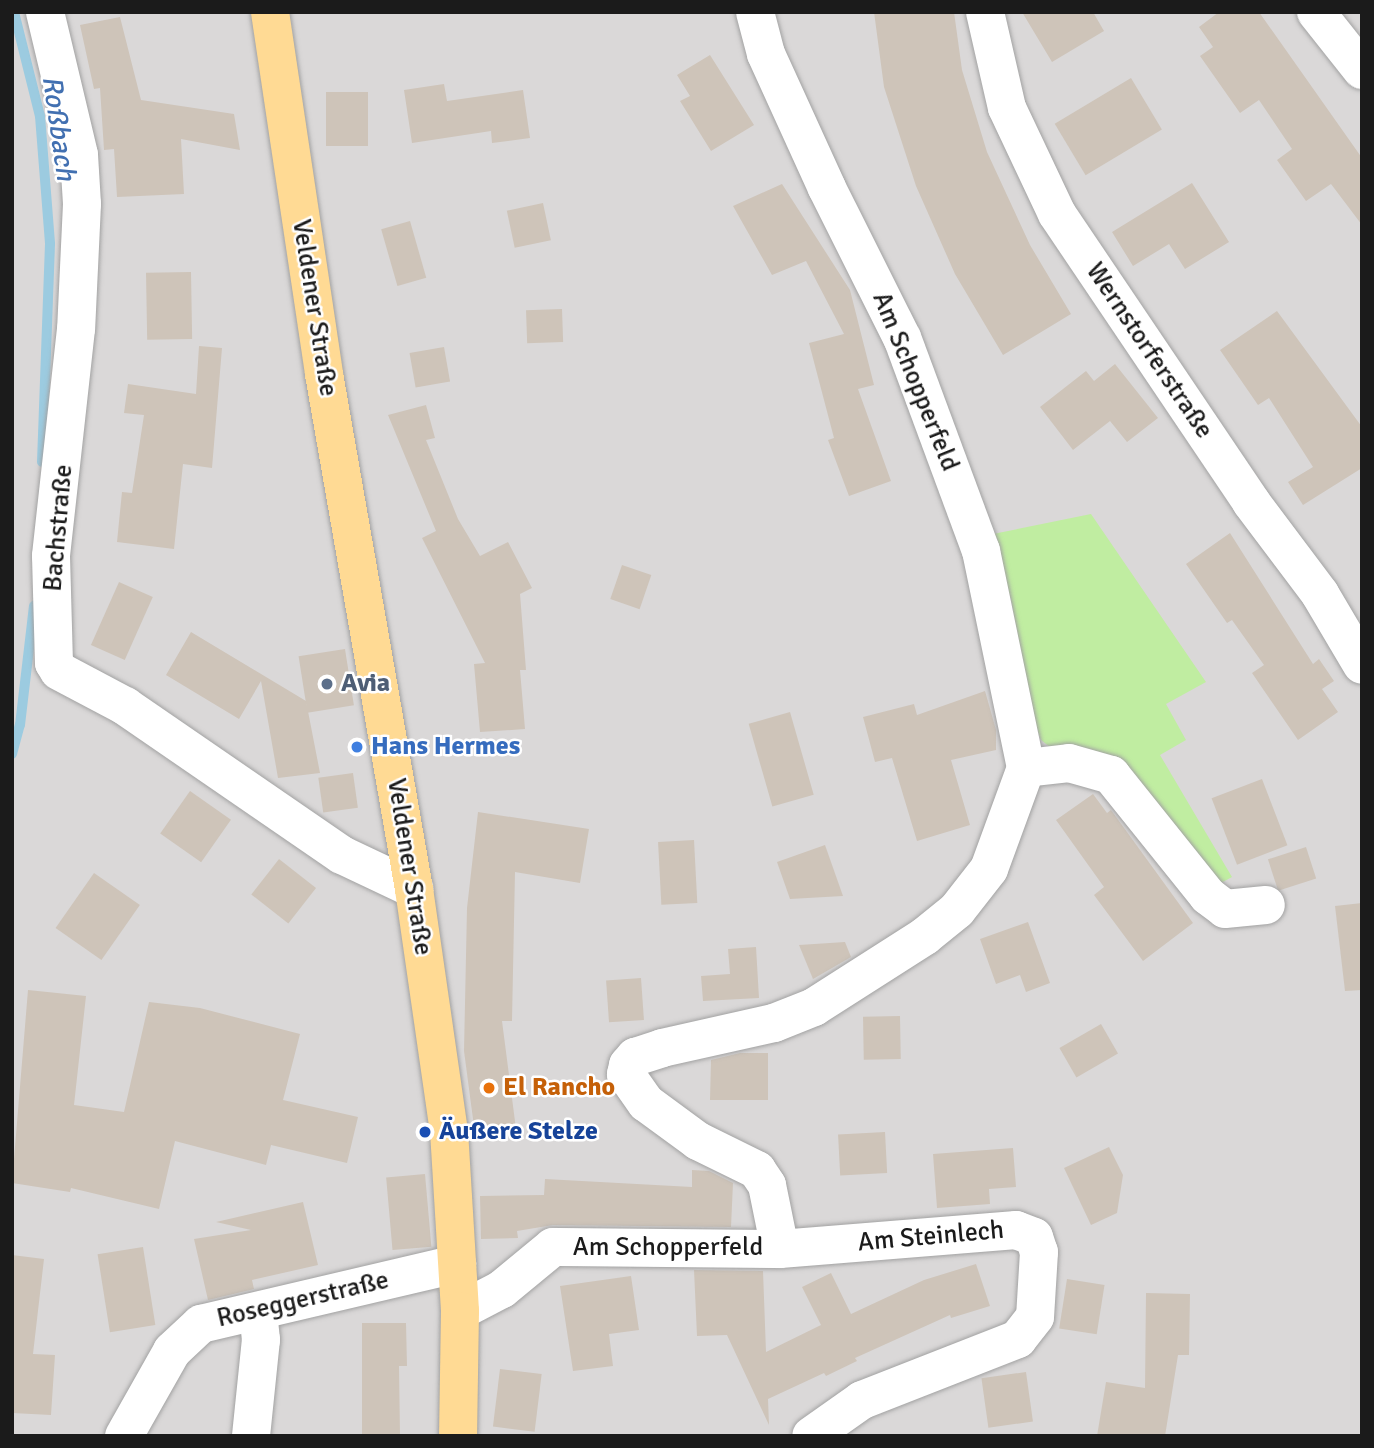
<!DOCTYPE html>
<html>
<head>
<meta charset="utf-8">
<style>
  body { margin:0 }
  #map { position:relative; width:1374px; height:1448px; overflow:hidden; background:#eeeae0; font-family:Signika,sans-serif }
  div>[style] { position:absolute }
  .residential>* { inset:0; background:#dad8d8; transform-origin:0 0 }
  .grass>* { inset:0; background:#c0eda1 }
  .stream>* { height:10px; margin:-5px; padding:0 5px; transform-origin:5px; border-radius:5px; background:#9ccbe0 }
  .building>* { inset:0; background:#cec4b9; transform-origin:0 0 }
  .roads { filter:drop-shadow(0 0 2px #a2a2a2) drop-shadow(0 0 2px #a2a2a2) }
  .minor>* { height:38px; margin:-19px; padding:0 19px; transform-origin:19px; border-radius:19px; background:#fff }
  .major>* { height:38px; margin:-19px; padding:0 19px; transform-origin:19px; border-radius:19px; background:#ffda94 }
  .dots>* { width:19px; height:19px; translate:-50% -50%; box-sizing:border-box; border:4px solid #fff; border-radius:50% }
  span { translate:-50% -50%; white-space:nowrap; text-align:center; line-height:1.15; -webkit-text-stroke:5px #fff; paint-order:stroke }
  .street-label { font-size:26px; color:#1b1b1b }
  .service-label { font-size:26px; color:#4e5e75; font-weight:700 }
  .left { translate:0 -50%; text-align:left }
  .shop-label { font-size:26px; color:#366cbe; font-weight:700 }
  .food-label { font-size:26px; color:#c56008; font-weight:700 }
  .transit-label { font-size:26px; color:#164399; font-weight:700 }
  .water-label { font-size:28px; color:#4270b1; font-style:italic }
  .frame { position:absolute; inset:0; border:14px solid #1b1b1b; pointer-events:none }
</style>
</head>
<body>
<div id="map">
  <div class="residential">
    <div style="left:12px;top:12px;width:1350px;height:1424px"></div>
  </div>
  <div class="grass">
    <div style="clip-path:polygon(1091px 514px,1206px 682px,1166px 704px,1186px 740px,1160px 755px,1232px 877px,1221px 883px,1041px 740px,1034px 721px,1011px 600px,993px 534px)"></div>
  </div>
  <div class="stream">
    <div style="left:14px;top:12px;width:107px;rotate:76deg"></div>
    <div style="left:40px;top:116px;width:128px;rotate:85.5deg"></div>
    <div style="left:50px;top:244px;width:218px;rotate:92.1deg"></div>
    <div style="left:12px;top:754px;width:30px;rotate:-75deg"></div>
    <div style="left:20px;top:725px;width:120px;rotate:-83.3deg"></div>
  </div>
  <div class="building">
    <div style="clip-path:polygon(874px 12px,954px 12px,962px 70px,987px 152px,1030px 245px,1071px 314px,1003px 355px,955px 274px,916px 186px,884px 87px)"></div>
    <div style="clip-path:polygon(1022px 12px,1093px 12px,1104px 31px,1052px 62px)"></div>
    <div style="clip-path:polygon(1219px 12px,1259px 12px,1362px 158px,1362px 225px,1331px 184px,1306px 201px,1277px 160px,1292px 149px,1259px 100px,1240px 113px,1200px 56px,1213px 47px,1199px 27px)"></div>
    <div style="clip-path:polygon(120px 17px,141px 100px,234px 114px,240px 150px,181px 139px,184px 194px,117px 197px,114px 149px,104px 150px,100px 88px,94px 89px,80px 25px)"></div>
    <div style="clip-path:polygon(710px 55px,754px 125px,711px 151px,680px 101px,690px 96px,677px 75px)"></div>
    <div style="left:1131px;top:78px;width:60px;height:89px;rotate:59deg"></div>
    <div style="clip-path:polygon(444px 84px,447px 101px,523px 90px,530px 138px,492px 143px,491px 131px,412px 143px,404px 90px)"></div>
    <div style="left:326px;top:92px;width:42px;height:54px"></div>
    <div style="clip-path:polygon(1192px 183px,1229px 242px,1185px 269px,1169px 244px,1133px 266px,1112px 232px)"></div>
    <div style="clip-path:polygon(782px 184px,850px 290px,874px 385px,858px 389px,891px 481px,849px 496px,828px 440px,834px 438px,809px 343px,844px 334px,806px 261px,772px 275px,733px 206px)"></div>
    <div style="left:543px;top:203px;width:38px;height:37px;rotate:78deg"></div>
    <div style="left:410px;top:221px;width:59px;height:30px;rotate:74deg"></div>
    <div style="left:191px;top:272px;width:67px;height:45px;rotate:89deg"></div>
    <div style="left:562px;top:309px;width:33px;height:36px;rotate:88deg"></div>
    <div style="clip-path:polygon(1277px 311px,1362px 427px,1362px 468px,1303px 505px,1288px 482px,1313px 467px,1269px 398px,1258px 405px,1220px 350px)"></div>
    <div style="clip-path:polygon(199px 346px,222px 348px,212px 468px,183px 464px,174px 549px,117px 542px,122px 492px,132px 493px,144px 415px,124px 413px,128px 384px,196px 394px)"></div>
    <div style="left:444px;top:347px;width:35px;height:35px;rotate:80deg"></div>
    <div style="clip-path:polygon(1115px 364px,1158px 418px,1127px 442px,1110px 421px,1073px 450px,1040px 407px,1086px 371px,1094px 381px)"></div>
    <div style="clip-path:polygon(426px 405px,435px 438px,426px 440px,458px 519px,480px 556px,508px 542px,532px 588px,520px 594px,526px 670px,520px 670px,525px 729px,480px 732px,474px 664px,485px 663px,422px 538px,436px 531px,388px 415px)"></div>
    <div style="clip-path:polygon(1230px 533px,1313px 664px,1319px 659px,1334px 681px,1322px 689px,1338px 712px,1298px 740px,1252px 673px,1264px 665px,1232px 620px,1227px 623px,1186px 564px)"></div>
    <div style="left:622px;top:565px;width:31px;height:36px;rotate:19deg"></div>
    <div style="left:119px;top:582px;width:37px;height:69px;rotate:24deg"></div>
    <div style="clip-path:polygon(191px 632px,306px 701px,320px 773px,278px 778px,261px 681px,239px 719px,166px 675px)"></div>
    <div style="left:345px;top:649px;width:57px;height:47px;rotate:81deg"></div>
    <div style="clip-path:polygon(985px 691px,996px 730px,996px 750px,951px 760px,970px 825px,917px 841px,892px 758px,875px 762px,863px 717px,914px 704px,917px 715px)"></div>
    <div style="left:790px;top:712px;width:86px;height:43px;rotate:74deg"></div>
    <div style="left:353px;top:773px;width:35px;height:35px;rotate:82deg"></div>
    <div style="left:1262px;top:779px;width:71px;height:54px;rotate:69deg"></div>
    <div style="left:190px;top:791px;width:50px;height:52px;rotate:35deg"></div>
    <div style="clip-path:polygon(1093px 794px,1107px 813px,1111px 810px,1193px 923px,1143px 961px,1094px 895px,1104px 887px,1056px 820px)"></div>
    <div style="clip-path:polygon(478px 812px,589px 829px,580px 883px,515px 872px,512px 1021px,502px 1021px,516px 1129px,475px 1134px,464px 1051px,467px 908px)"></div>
    <div style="left:694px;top:840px;width:63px;height:36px;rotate:87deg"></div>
    <div style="clip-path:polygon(825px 845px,843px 896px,790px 899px,777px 862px)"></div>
    <div style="left:1306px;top:847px;width:33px;height:40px;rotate:72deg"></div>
    <div style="left:279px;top:859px;width:47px;height:45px;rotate:38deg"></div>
    <div style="left:94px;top:873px;width:56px;height:67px;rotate:35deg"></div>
    <div style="clip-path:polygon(1362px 903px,1362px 990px,1345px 991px,1335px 906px)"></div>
    <div style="clip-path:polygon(1028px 922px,1050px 983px,1026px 992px,1020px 975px,996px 984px,980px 939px)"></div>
    <div style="clip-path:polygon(845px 942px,851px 957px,813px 979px,799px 945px)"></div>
    <div style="clip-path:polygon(756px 947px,759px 998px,703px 1001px,701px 976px,730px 974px,728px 949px)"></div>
    <div style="left:641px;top:978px;width:42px;height:35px;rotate:86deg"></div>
    <div style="clip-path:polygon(28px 990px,86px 996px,74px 1105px,124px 1112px,149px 1002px,200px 1008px,300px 1034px,283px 1100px,358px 1117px,347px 1163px,271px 1145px,266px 1165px,175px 1141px,159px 1209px,71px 1188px,70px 1192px,12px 1183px)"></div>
    <div style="left:900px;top:1016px;width:43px;height:37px;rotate:89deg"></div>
    <div style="left:1101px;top:1024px;width:34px;height:48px;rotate:60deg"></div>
    <div style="clip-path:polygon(740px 1053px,768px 1053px,768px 1100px,710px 1100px,711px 1060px)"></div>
    <div style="left:885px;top:1132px;width:41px;height:47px;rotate:87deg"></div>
    <div style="clip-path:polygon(1109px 1147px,1123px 1175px,1117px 1213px,1091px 1225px,1064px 1168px)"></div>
    <div style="clip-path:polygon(1013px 1148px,1016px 1187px,989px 1189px,990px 1204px,937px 1208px,933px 1154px)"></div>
    <div style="clip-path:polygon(692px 1170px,709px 1171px,733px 1183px,731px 1227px,553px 1225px,517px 1231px,518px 1238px,481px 1239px,480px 1196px,544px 1195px,545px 1179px,692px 1187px)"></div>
    <div style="left:425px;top:1174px;width:73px;height:39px;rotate:85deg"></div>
    <div style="clip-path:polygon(303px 1202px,318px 1265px,252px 1280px,254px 1289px,208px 1300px,194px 1239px,251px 1230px,216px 1222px)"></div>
    <div style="left:143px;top:1247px;width:79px;height:46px;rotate:81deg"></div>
    <div style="clip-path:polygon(12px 1255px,44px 1259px,33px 1354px,55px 1355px,51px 1415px,12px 1413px)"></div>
    <div style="clip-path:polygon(976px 1264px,990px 1306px,951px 1318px,950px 1315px,855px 1358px,857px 1361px,826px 1376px,824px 1373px,768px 1399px,769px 1425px,727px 1335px,697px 1336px,694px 1270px,763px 1271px,766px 1352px,821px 1325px,802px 1287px,831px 1273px,851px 1314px,924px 1280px)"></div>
    <div style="clip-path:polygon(631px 1276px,639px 1330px,609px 1334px,613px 1366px,573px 1371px,560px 1286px)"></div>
    <div style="left:1067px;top:1279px;width:38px;height:50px;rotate:9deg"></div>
    <div style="clip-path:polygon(1146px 1293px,1190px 1294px,1189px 1355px,1178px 1355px,1165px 1436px,1097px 1436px,1106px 1382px,1145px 1388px)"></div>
    <div style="clip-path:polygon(362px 1323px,406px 1323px,407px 1366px,399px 1366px,400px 1436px,362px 1436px)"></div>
    <div style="left:500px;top:1369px;width:42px;height:58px;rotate:7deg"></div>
    <div style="left:1026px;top:1372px;width:50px;height:45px;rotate:82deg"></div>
  </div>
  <div class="roads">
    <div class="minor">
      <div style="left:45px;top:12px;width:147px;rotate:76.6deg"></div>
      <div style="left:79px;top:155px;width:49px;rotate:86.5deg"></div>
      <div style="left:82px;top:204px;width:125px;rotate:92.7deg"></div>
      <div style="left:76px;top:329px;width:228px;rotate:96.3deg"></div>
      <div style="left:51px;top:556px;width:107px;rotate:88.4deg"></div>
      <div style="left:54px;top:663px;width:9px;rotate:58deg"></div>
      <div style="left:59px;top:671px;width:75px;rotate:27.9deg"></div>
      <div style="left:125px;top:706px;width:263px;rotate:34.5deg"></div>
      <div style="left:342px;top:855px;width:80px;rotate:25.3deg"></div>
      <div style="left:985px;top:12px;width:98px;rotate:77.1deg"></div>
      <div style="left:1007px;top:108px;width:117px;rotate:64.7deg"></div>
      <div style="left:1057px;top:214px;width:347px;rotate:56deg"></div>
      <div style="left:1251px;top:502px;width:115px;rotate:53.1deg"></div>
      <div style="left:1320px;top:594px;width:82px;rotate:59.4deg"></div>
      <div style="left:1316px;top:12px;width:74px;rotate:51.6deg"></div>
      <div style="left:1026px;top:768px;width:43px;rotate:-6.6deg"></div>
      <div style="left:1069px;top:763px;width:44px;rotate:15.9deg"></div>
      <div style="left:1111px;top:775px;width:155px;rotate:51.3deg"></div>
      <div style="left:1208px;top:896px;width:21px;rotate:37deg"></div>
      <div style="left:1225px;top:909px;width:41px;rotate:-5.6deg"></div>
      <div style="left:780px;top:1249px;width:237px;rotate:-4.6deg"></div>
      <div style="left:1016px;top:1230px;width:19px;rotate:21deg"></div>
      <div style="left:1034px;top:1237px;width:16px;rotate:72deg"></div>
      <div style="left:1039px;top:1252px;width:65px;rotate:93.5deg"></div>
      <div style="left:1035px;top:1317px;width:28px;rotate:128deg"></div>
      <div style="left:1018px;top:1339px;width:168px;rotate:158.6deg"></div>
      <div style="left:862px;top:1400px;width:62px;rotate:144.8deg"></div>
      <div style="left:460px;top:1311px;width:47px;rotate:-27.6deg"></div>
      <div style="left:502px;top:1289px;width:66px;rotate:-39.5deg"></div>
      <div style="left:553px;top:1247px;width:227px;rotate:0.5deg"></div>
      <div style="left:780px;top:1249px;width:65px;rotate:-101.5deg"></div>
      <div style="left:767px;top:1185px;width:18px;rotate:-124deg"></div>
      <div style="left:757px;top:1170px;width:66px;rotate:-153.8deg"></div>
      <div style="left:698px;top:1141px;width:64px;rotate:-143.8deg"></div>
      <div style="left:646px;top:1103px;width:35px;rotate:-125deg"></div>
      <div style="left:626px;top:1074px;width:9px;rotate:-77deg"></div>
      <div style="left:628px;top:1065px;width:11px;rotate:-49deg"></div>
      <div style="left:635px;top:1057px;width:28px;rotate:-18deg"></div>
      <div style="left:662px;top:1048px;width:115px;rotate:-12.6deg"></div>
      <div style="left:774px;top:1023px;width:43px;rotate:-21.8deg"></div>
      <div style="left:814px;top:1007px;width:132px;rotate:-32.6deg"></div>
      <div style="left:925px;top:936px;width:41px;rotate:-39.1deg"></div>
      <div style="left:957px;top:910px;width:52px;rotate:-52deg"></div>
      <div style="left:989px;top:869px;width:108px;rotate:-69.9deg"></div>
      <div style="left:1026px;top:768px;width:222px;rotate:-101.7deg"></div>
      <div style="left:981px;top:551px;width:227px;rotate:-110.3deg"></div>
      <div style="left:902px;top:338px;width:168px;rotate:-116.6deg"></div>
      <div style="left:827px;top:188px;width:147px;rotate:-114.5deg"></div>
      <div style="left:766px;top:54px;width:43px;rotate:-104.7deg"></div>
      <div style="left:124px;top:1436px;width:98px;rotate:-60.5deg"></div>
      <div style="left:172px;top:1351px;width:40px;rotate:-43deg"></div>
      <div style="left:201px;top:1324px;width:263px;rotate:-13.2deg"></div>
      <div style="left:251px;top:1436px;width:97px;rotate:-84.1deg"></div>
      <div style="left:261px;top:1340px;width:27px;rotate:-96deg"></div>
    </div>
    <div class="major">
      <div style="left:270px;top:12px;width:366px;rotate:81.5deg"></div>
      <div style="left:324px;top:374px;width:523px;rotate:80.09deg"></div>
      <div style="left:414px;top:889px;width:245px;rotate:81.8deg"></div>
      <div style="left:449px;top:1131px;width:180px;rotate:86.5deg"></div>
      <div style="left:460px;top:1311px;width:125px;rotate:90.9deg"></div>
    </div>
  </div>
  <div class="dots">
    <div style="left:327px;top:684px;background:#5c6f8a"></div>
    <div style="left:357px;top:747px;background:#3f7fe0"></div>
    <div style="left:489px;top:1088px;background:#e8710a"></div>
    <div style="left:425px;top:1132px;background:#1a4fb4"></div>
  </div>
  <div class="street-label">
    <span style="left:314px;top:308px;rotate:81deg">Veldener Straße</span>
    <span style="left:1149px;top:351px;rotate:56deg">Wernstorferstraße</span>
    <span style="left:915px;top:382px;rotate:68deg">Am Schopperfeld</span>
    <span style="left:59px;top:528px;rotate:-85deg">Bachstraße</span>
    <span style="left:409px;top:867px;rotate:81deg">Veldener Straße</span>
    <span style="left:931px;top:1237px;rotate:-5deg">Am Steinlech</span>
    <span style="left:668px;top:1248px">Am Schopperfeld</span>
    <span style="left:303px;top:1300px;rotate:-13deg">Roseggerstraße</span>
  </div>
  <div class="service-label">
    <span class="left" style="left:341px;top:684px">Avia</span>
  </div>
  <div class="shop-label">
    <span class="left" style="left:371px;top:747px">Hans Hermes</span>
  </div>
  <div class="food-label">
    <span class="left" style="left:503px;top:1088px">El Rancho</span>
  </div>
  <div class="transit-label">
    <span class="left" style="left:439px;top:1132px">Äußere Stelze</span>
  </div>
  <div class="water-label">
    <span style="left:59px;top:128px;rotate:82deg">Roßbach</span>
  </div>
  <div class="frame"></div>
</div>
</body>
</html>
